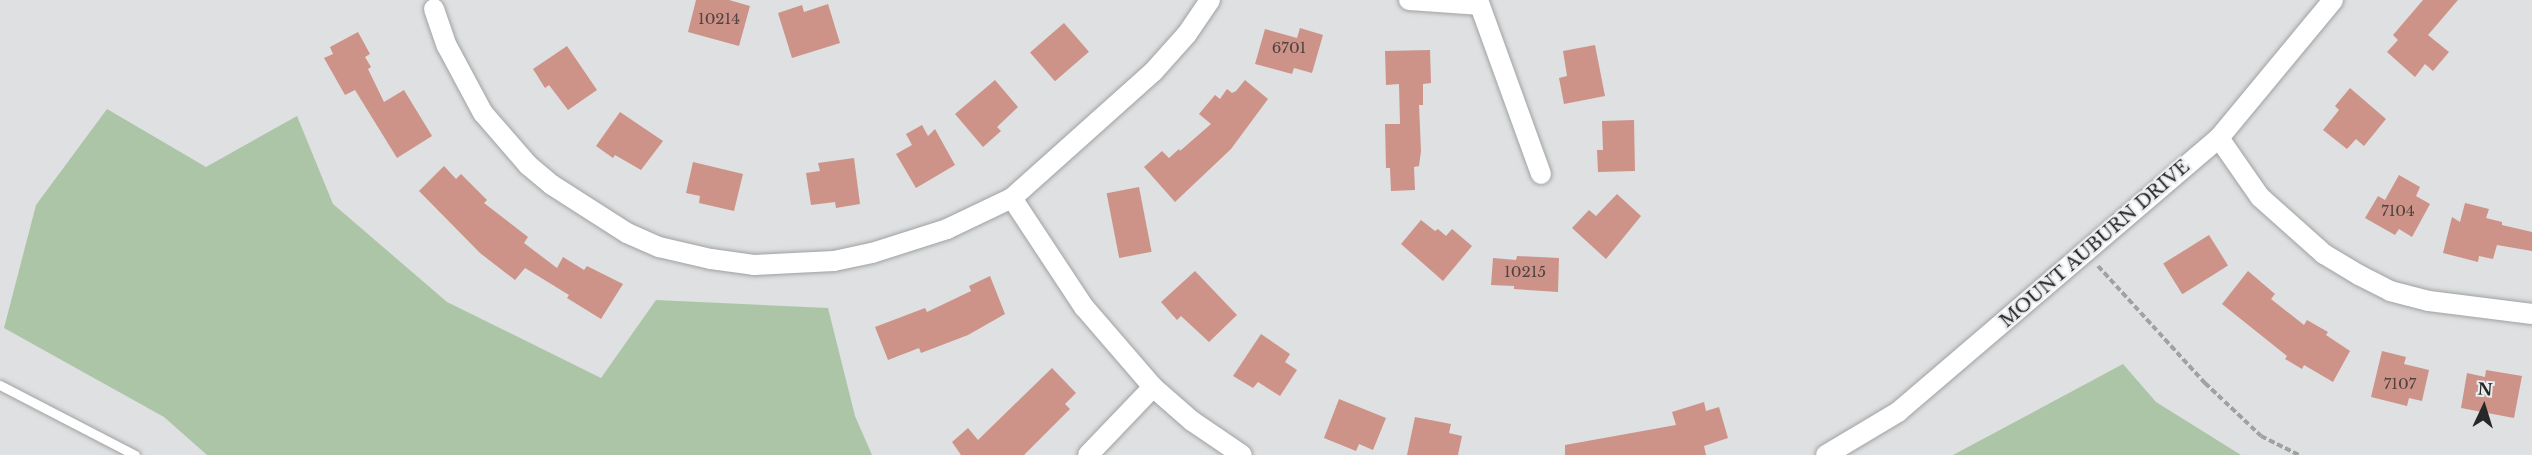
<!DOCTYPE html>
<html>
<head>
<meta charset="utf-8">
<style>
  body { margin:0 }
  #map { position:relative; width:2532px; height:455px; overflow:hidden; background:#dee0e1; font-family:"Libre Baskerville",serif }
  div>[style] { position:absolute }
  .green>* { inset:0; background:#acc5a7 }
  .building>* { inset:0; background:#cd9388; transform-origin:0 0 }
  .path>* { height:4px; margin-top:-2px; transform-origin:0; background:repeating-linear-gradient(90deg,#a0a2a2 0 6px,transparent 0 9px) }
  .roads { filter:drop-shadow(0 0 2px #a0a1a3) drop-shadow(0 0 2px #a0a1a3) }
  .lane>* { height:9px; margin:-4.5px; padding:0 4.5px; transform-origin:4.5px; border-radius:4.5px; background:#fff }
  .street>* { height:20px; margin:-10px; padding:0 10px; transform-origin:10px; border-radius:10px; background:#fff }
  span { translate:-50% -50%; white-space:nowrap; text-align:center; line-height:1.15; -webkit-text-stroke:4.5px #ebedef; paint-order:stroke }
  .number-label { font-size:15px; color:#504340 }
  .number-label span { -webkit-text-stroke-width:0 }
  .street-label { font-size:18px; color:#272828 }
  .north { position:absolute; left:2454px; top:377px; width:60px; height:60px; -webkit-text-stroke:4px #ebedef; paint-order:stroke; rotate:4deg; font-size:16px; font-weight:700; line-height:24px; text-align:center; color:#272828 }
  .north::after { content:''; display:block; margin:auto; width:21px; height:27px; background:#272828; clip-path:polygon(50% 0,100% 100%,50% 72%,0 100%) }
</style>
</head>
<body>
<div id="map">
  <div class="green">
    <div style="clip-path:polygon(107px 109px,206px 167px,297px 116px,333px 204px,447px 302px,601px 378px,656px 300px,828px 308px,855px 416px,872px 455px,207px 455px,164px 417px,4px 328px,36px 205px)"></div>
    <div style="clip-path:polygon(2123px 364px,2156px 402px,2241px 455px,1953px 455px)"></div>
  </div>
  <div class="building">
    <div style="clip-path:polygon(696px 0,729px 0,750px 6px,739px 46px,688px 32px)"></div>
    <div style="clip-path:polygon(2423px 0,2458px 0,2428px 35px,2449px 52px,2433px 71px,2425px 64px,2415px 77px,2387px 52px,2398px 40px,2393px 35px)"></div>
    <div style="clip-path:polygon(828px 4px,840px 43px,792px 58px,778px 13px,802px 5px,804px 12px)"></div>
    <div style="left:1064px;top:23px;width:38px;height:45px;rotate:49deg"></div>
    <div style="clip-path:polygon(1300px 28px,1323px 35px,1312px 73px,1294px 68px,1292px 74px,1255px 64px,1265px 29px,1297px 38px)"></div>
    <div style="clip-path:polygon(358px 32px,370px 54px,365px 57px,371px 67px,368px 69px,384px 102px,404px 90px,432px 136px,397px 158px,355px 90px,345px 95px,324px 58px,333px 54px,330px 47px)"></div>
    <div style="clip-path:polygon(1595px 45px,1605px 96px,1564px 104px,1559px 78px,1567px 76px,1563px 51px)"></div>
    <div style="clip-path:polygon(567px 46px,597px 90px,568px 110px,549px 85px,545px 88px,533px 69px)"></div>
    <div style="clip-path:polygon(1430px 50px,1431px 83px,1423px 84px,1423px 105px,1419px 105px,1421px 151px,1419px 166px,1414px 167px,1415px 190px,1391px 191px,1390px 168px,1386px 168px,1385px 124px,1400px 124px,1399px 84px,1386px 85px,1385px 51px)"></div>
    <div style="clip-path:polygon(995px 80px,1018px 107px,997px 127px,1001px 131px,983px 147px,955px 114px)"></div>
    <div style="clip-path:polygon(1245px 80px,1268px 99px,1231px 149px,1175px 202px,1144px 167px,1162px 151px,1169px 158px,1179px 149px,1180px 151px,1211px 124px,1199px 114px,1215px 95px,1220px 99px,1227px 89px,1232px 93px,1236px 91px)"></div>
    <div style="clip-path:polygon(2350px 88px,2386px 119px,2364px 146px,2356px 139px,2347px 149px,2323px 130px,2339px 110px,2335px 106px)"></div>
    <div style="clip-path:polygon(620px 112px,663px 141px,641px 170px,615px 155px,613px 158px,596px 146px)"></div>
    <div style="clip-path:polygon(1634px 120px,1635px 171px,1598px 172px,1597px 150px,1603px 150px,1602px 121px)"></div>
    <div style="clip-path:polygon(922px 125px,928px 136px,935px 129px,955px 165px,916px 188px,896px 154px,912px 145px,906px 134px)"></div>
    <div style="clip-path:polygon(854px 158px,860px 204px,836px 208px,835px 202px,811px 205px,806px 173px,820px 171px,818px 163px)"></div>
    <div style="clip-path:polygon(693px 162px,743px 174px,734px 211px,699px 203px,700px 196px,686px 193px)"></div>
    <div style="clip-path:polygon(444px 166px,456px 179px,461px 174px,487px 200px,484px 203px,528px 237px,524px 243px,557px 268px,563px 257px,584px 270px,587px 266px,623px 284px,601px 319px,567px 298px,569px 295px,525px 268px,515px 280px,480px 253px,419px 191px)"></div>
    <div style="clip-path:polygon(2399px 175px,2420px 187px,2416px 196px,2430px 204px,2412px 237px,2399px 229px,2395px 235px,2365px 218px,2378px 196px,2385px 200px)"></div>
    <div style="left:1139px;top:187px;width:66px;height:33px;rotate:79deg"></div>
    <div style="clip-path:polygon(1617px 194px,1641px 216px,1606px 259px,1572px 228px,1589px 210px,1596px 216px)"></div>
    <div style="clip-path:polygon(2465px 203px,2489px 209px,2486px 218px,2502px 222px,2502px 225px,2532px 232px,2532px 251px,2497px 245px,2493px 259px,2479px 256px,2478px 262px,2443px 253px,2452px 217px,2460px 222px)"></div>
    <div style="clip-path:polygon(1421px 220px,1435px 231px,1438px 229px,1446px 236px,1452px 229px,1472px 246px,1443px 281px,1401px 244px)"></div>
    <div style="left:2209px;top:235px;width:36px;height:54px;rotate:58deg"></div>
    <div style="clip-path:polygon(1517px 256px,1559px 258px,1558px 292px,1514px 289px,1514px 286px,1491px 285px,1493px 258px,1516px 260px)"></div>
    <div style="clip-path:polygon(1195px 271px,1237px 315px,1209px 342px,1181px 316px,1177px 320px,1161px 302px)"></div>
    <div style="clip-path:polygon(2248px 271px,2275px 294px,2271px 299px,2304px 325px,2307px 320px,2328px 332px,2326px 335px,2350px 351px,2333px 382px,2304px 365px,2302px 369px,2285px 359px,2287px 356px,2222px 304px)"></div>
    <div style="clip-path:polygon(990px 276px,1005px 314px,968px 335px,921px 353px,919px 348px,888px 360px,875px 327px,925px 308px,927px 312px,971px 291px,969px 286px)"></div>
    <div style="clip-path:polygon(1261px 334px,1290px 354px,1285px 362px,1297px 370px,1280px 396px,1258px 382px,1253px 388px,1233px 376px)"></div>
    <div style="clip-path:polygon(2382px 351px,2406px 357px,2404px 364px,2429px 370px,2422px 401px,2409px 398px,2407px 406px,2371px 397px)"></div>
    <div style="clip-path:polygon(1052px 368px,1076px 393px,1065px 404px,1070px 409px,1024px 455px,961px 455px,952px 442px,968px 428px,978px 440px)"></div>
    <div style="clip-path:polygon(2486px 370px,2522px 376px,2514px 418px,2461px 408px,2467px 373px,2485px 377px)"></div>
    <div style="clip-path:polygon(1339px 399px,1386px 418px,1373px 450px,1359px 444px,1356px 451px,1324px 438px)"></div>
    <div style="clip-path:polygon(1704px 402px,1706px 411px,1719px 407px,1728px 438px,1704px 446px,1706px 455px,1565px 455px,1565px 445px,1676px 425px,1672px 412px)"></div>
    <div style="clip-path:polygon(1415px 417px,1451px 424px,1449px 433px,1462px 436px,1458px 455px,1407px 455px)"></div>
  </div>
  <div class="path">
    <div style="left:2098px;top:266px;width:159px;rotate:47.6deg"></div>
    <div style="left:2205px;top:383px;width:77px;rotate:43.4deg"></div>
    <div style="left:2261px;top:436px;width:42px;rotate:26.6deg"></div>
  </div>
  <div class="roads">
    <div class="lane">
      <div style="left:0;top:385px;width:152px;rotate:27.4deg"></div>
    </div>
    <div class="street">
      <div style="left:1409px;top:0;width:69px;rotate:4.1deg"></div>
      <div style="left:1478px;top:0;width:185px;rotate:70.1deg"></div>
      <div style="left:434px;top:9px;width:39px;rotate:71deg"></div>
      <div style="left:447px;top:46px;width:76px;rotate:61.8deg"></div>
      <div style="left:483px;top:113px;width:69px;rotate:49.1deg"></div>
      <div style="left:528px;top:165px;width:31px;rotate:40deg"></div>
      <div style="left:552px;top:185px;width:89px;rotate:32.6deg"></div>
      <div style="left:627px;top:233px;width:35px;rotate:24deg"></div>
      <div style="left:659px;top:247px;width:53px;rotate:13deg"></div>
      <div style="left:711px;top:259px;width:43px;rotate:7.9deg"></div>
      <div style="left:754px;top:265px;width:80px;rotate:-2.9deg"></div>
      <div style="left:834px;top:261px;width:39px;rotate:-12deg"></div>
      <div style="left:872px;top:253px;width:79px;rotate:-17.7deg"></div>
      <div style="left:947px;top:229px;width:72px;rotate:-25.5deg"></div>
      <div style="left:1012px;top:198px;width:189px;rotate:-41.8deg"></div>
      <div style="left:1153px;top:72px;width:51px;rotate:-48.2deg"></div>
      <div style="left:1187px;top:34px;width:41px;rotate:-55.9deg"></div>
      <div style="left:2219px;top:138px;width:72px;rotate:55.2deg"></div>
      <div style="left:2260px;top:197px;width:86px;rotate:41.7deg"></div>
      <div style="left:2324px;top:254px;width:41px;rotate:31deg"></div>
      <div style="left:2359px;top:275px;width:35px;rotate:27deg"></div>
      <div style="left:2390px;top:291px;width:40px;rotate:14.4deg"></div>
      <div style="left:2429px;top:301px;width:104px;rotate:7.2deg"></div>
      <div style="left:1012px;top:198px;width:131px;rotate:56.6deg"></div>
      <div style="left:1084px;top:307px;width:106px;rotate:49.2deg"></div>
      <div style="left:1153px;top:387px;width:52px;rotate:41.1deg"></div>
      <div style="left:1192px;top:421px;width:60px;rotate:34.2deg"></div>
      <div style="left:1088px;top:455px;width:94px;rotate:-46.3deg"></div>
      <div style="left:1826px;top:455px;width:84px;rotate:-30.8deg"></div>
      <div style="left:1898px;top:412px;width:422px;rotate:-40.5deg"></div>
      <div style="left:2219px;top:138px;width:179px;rotate:-50.4deg"></div>
    </div>
  </div>
  <div class="number-label">
    <span style="left:719px;top:19px">10214</span>
    <span style="left:1289px;top:48px">6701</span>
    <span style="left:2398px;top:211px">7104</span>
    <span style="left:1525px;top:272px">10215</span>
    <span style="left:2400px;top:384px">7107</span>
  </div>
  <div class="street-label">
    <span style="left:2095px;top:244px;rotate:-41deg">MOUNT AUBURN DRIVE</span>
  </div>
  <div class="north">N</div>
</div>
</body>
</html>
